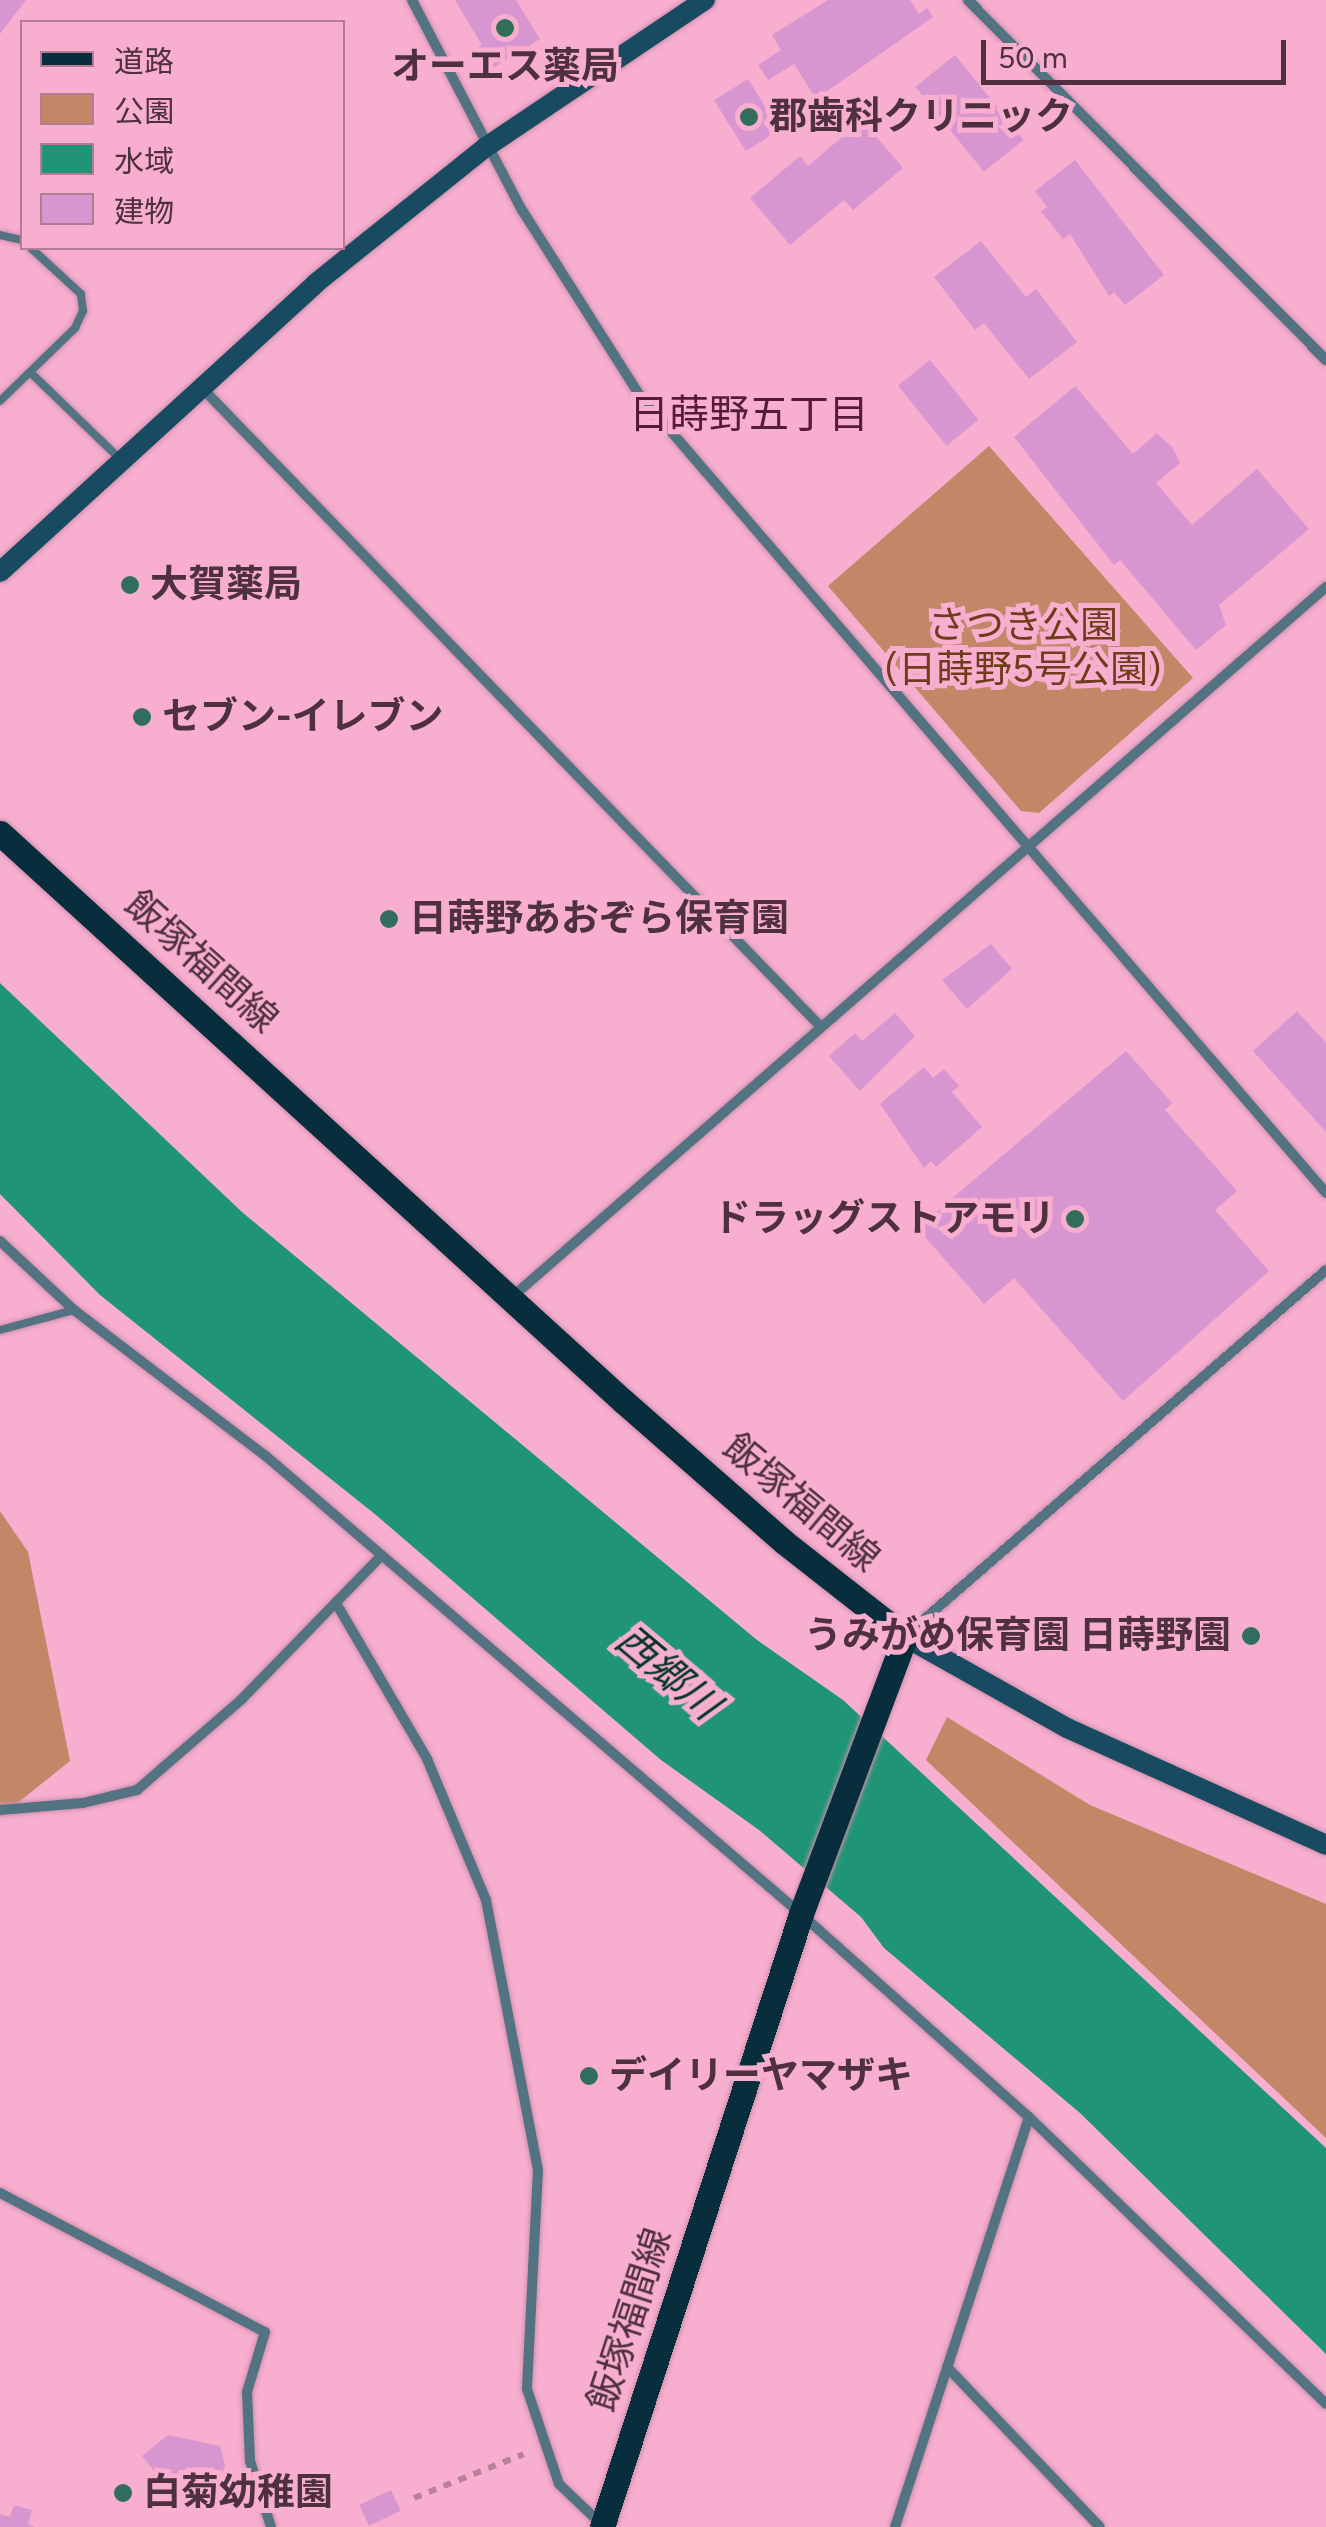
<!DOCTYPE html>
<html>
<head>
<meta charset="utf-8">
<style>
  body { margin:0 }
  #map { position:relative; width:1326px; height:2527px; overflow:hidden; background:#f7aecf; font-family:Figtree,"Noto Sans JP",sans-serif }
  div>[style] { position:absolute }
  .green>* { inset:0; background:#c28766 }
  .water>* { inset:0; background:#1f9576 }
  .building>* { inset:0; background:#d896d1; transform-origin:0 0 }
  .path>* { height:6px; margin-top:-3px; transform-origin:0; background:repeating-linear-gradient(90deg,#b9809a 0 8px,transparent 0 16px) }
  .roads { filter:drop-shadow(0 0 2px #ce90ac) drop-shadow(0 0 2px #ce90ac) }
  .lane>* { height:8px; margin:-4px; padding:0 4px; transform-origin:4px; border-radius:4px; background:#547382 }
  .street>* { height:10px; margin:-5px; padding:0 5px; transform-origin:5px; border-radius:5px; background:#547382 }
  .secondary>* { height:20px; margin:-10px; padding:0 10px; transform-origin:10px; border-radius:10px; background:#184b61 }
  .primary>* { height:25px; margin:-12.5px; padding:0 12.5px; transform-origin:12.5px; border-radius:12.5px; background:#082d3c }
  .dots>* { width:28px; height:28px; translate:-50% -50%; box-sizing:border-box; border:5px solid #f7aecf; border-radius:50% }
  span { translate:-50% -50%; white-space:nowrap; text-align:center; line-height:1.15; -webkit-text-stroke:10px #f7aecf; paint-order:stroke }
  .poi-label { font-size:38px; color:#4e303e; font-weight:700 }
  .left { translate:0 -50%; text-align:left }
  .right { translate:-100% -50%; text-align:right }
  .park-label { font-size:38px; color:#6f3c1c }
  .street-label { font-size:38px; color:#4e303e }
  .neighbourhood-label { font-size:40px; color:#561b3b }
  .water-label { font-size:40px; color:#023528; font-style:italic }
  .legend { position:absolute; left:20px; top:20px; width:325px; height:230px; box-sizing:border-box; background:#f7aecf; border:2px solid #b37c95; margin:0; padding:12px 18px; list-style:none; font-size:30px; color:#4e303e }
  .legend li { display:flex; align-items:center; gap:20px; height:50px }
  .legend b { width:50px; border:2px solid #b37c95 }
  .scale { position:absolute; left:981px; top:40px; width:305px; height:45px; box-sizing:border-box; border:5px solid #4e303e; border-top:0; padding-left:12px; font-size:30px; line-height:35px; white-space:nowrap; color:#4e303e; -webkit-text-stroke:8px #f7aecf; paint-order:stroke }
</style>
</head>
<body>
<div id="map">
  <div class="green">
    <div style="clip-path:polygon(989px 446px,1193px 678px,1039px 813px,1021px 811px,828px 586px)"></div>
    <div style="clip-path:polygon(0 1511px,28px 1552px,70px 1761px,0 1817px)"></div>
    <div style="clip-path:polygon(947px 1717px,1090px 1805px,1326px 1904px,1326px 2138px,926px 1760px)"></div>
  </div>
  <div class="water">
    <div style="clip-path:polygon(0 983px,242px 1212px,757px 1640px,843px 1700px,1326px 2148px,1326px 2354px,1080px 2113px,884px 1948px,861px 1917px,759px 1830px,661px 1760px,376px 1515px,100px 1295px,0 1194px)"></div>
  </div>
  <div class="building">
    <div style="clip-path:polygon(0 0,26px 0,0 34px)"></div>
    <div style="clip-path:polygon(455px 0,516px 0,540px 39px,485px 73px,472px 51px,482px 45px)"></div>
    <div style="clip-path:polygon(828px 0,910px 0,919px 14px,927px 8px,933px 17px,816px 99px,794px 64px,768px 80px,758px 65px,781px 50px,772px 35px)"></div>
    <div style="left:955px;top:55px;width:109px;height:51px;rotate:51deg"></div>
    <div style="left:748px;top:79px;width:60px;height:40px;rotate:58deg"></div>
    <div style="clip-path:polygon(862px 120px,903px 168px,853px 210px,844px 200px,790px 245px,750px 198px,800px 156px,808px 166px)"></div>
    <div style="clip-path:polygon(1075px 160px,1164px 275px,1125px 305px,1114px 292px,1109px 296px,1070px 234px,1063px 239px,1041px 211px,1047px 207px,1035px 191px)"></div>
    <div style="clip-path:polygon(981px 241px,1026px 297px,1036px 289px,1077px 342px,1029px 379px,984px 323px,975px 330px,934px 277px)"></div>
    <div style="left:930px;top:360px;width:77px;height:41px;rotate:51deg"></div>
    <div style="clip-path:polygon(1075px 386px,1133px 454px,1157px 433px,1172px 447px,1180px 463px,1156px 483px,1192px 525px,1257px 469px,1309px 529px,1219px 605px,1226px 625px,1196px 650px,1120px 560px,1114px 565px,1014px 437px)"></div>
    <div style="clip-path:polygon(991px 944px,1012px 969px,967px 1009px,942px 980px)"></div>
    <div style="clip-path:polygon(1297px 1011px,1326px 1043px,1326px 1132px,1253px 1051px)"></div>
    <div style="clip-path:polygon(895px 1013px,915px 1036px,860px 1091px,829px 1056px,855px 1033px,862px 1041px)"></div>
    <div style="clip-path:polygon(1126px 1051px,1172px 1103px,1165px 1110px,1237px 1191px,1215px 1210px,1269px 1271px,1123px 1401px,1014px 1278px,984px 1304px,917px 1228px)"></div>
    <div style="clip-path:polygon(924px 1067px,933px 1078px,944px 1069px,959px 1086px,952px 1092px,982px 1127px,936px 1167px,931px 1161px,924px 1168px,880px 1104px)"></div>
    <div style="clip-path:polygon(168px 2435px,220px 2446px,231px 2487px,196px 2497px,166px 2486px,142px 2456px)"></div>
    <div style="left:391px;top:2490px;width:23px;height:35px;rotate:65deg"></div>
    <div style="clip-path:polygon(14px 2505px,32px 2510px,28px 2524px,35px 2527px,0 2527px,0 2514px,10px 2517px)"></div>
  </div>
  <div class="path">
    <div style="left:414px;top:2498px;width:118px;rotate:-21.8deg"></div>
  </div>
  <div class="roads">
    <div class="lane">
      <div style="left:0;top:235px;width:23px;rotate:13deg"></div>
      <div style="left:31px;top:373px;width:125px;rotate:44deg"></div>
      <div style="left:0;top:401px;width:105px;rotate:-44.2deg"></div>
      <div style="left:75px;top:328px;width:19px;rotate:-65deg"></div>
      <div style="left:83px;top:311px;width:17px;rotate:-97deg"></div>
      <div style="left:81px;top:294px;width:68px;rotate:-137.4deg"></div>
      <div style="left:0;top:1330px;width:77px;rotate:-15.1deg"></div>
    </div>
    <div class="street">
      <div style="left:412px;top:0;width:237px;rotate:62.4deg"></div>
      <div style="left:522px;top:210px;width:217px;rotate:57.6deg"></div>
      <div style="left:638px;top:393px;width:1055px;rotate:49.3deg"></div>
      <div style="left:968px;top:0;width:508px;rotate:45.16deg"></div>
      <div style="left:202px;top:388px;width:890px;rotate:45.91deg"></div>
      <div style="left:0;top:1241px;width:101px;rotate:43deg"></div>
      <div style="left:74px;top:1310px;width:243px;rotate:37.3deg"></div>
      <div style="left:267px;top:1457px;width:703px;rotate:40.56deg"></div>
      <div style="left:801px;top:1914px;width:305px;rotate:41.7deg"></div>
      <div style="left:1029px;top:2117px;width:413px;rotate:44deg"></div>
      <div style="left:511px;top:1298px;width:1082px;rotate:-41.1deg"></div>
      <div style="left:336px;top:1603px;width:181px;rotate:59.7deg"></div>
      <div style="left:427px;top:1759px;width:153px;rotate:67.3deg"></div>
      <div style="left:486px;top:1900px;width:275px;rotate:79.1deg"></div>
      <div style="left:538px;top:2170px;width:219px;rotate:92.9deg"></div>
      <div style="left:527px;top:2389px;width:100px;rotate:71.4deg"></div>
      <div style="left:559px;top:2484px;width:59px;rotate:43.6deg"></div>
      <div style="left:905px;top:1636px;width:558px;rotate:-41deg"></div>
      <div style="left:0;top:1810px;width:83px;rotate:-4.8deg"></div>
      <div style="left:83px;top:1803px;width:56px;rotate:-13.5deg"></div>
      <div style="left:137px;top:1790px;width:139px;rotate:-40.9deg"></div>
      <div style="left:242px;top:1699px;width:198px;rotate:-45.8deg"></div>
      <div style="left:0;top:2193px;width:299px;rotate:27.7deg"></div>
      <div style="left:265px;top:2332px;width:63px;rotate:106.7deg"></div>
      <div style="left:247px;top:2392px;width:69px;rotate:87.5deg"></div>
      <div style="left:250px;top:2461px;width:69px;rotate:72.3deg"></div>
      <div style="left:947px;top:2367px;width:221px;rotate:46.3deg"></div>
      <div style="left:895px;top:2527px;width:431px;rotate:-71.9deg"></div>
    </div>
    <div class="secondary">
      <div style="left:0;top:572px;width:428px;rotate:-42.4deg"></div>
      <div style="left:316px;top:283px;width:218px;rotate:-38.7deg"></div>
      <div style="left:486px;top:147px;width:264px;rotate:-33.9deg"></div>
      <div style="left:905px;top:1637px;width:186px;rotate:29.3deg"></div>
      <div style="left:1067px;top:1728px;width:284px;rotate:24.3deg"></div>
    </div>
    <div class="primary">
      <div style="left:0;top:833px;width:843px;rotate:42.36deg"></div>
      <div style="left:623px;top:1401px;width:214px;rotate:41.2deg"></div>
      <div style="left:784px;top:1542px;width:154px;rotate:38.1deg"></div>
      <div style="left:905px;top:1637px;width:296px;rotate:110.6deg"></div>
      <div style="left:801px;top:1914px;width:644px;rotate:107.99deg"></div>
    </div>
  </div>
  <div class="dots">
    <div style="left:505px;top:28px;background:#306e5b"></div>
    <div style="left:749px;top:117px;background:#306e5b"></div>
    <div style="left:130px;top:585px;background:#306e5b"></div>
    <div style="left:142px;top:717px;background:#306e5b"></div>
    <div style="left:389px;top:919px;background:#306e5b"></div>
    <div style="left:1075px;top:1219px;background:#306e5b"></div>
    <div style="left:1251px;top:1636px;background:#306e5b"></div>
    <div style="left:589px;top:2076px;background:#306e5b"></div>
    <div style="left:123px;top:2493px;background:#306e5b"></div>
  </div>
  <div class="poi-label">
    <span style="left:505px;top:67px">オーエス薬局</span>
    <span class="left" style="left:769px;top:117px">郡歯科クリニック</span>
    <span class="left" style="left:150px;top:585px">大賀薬局</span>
    <span class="left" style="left:162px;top:717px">セブン-イレブン</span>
    <span class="left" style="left:409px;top:919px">日蒔野あおぞら保育園</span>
    <span class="right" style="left:1055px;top:1219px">ドラッグストアモリ</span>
    <span class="right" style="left:1231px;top:1636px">うみがめ保育園 日蒔野園</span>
    <span class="left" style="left:609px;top:2076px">デイリーヤマザキ</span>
    <span class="left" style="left:143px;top:2493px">白菊幼稚園</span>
  </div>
  <div class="park-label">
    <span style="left:1023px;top:648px">さつき公園<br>(日蒔野5号公園)</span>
  </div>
  <div class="street-label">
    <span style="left:201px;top:962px;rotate:42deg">飯塚福間線</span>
    <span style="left:801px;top:1503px;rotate:40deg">飯塚福間線</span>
    <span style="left:630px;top:2320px;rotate:-72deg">飯塚福間線</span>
  </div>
  <div class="neighbourhood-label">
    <span style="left:749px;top:414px">日蒔野五丁目</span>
  </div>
  <div class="water-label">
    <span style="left:668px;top:1672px;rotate:40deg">西郷川</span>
  </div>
  <ul class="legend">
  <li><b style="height:12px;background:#082d3c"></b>道路</li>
  <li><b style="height:28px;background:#c28766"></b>公園</li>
  <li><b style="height:28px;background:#1f9576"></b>水域</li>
  <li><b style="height:28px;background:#d896d1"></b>建物</li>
  </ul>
  <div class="scale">50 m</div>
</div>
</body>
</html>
